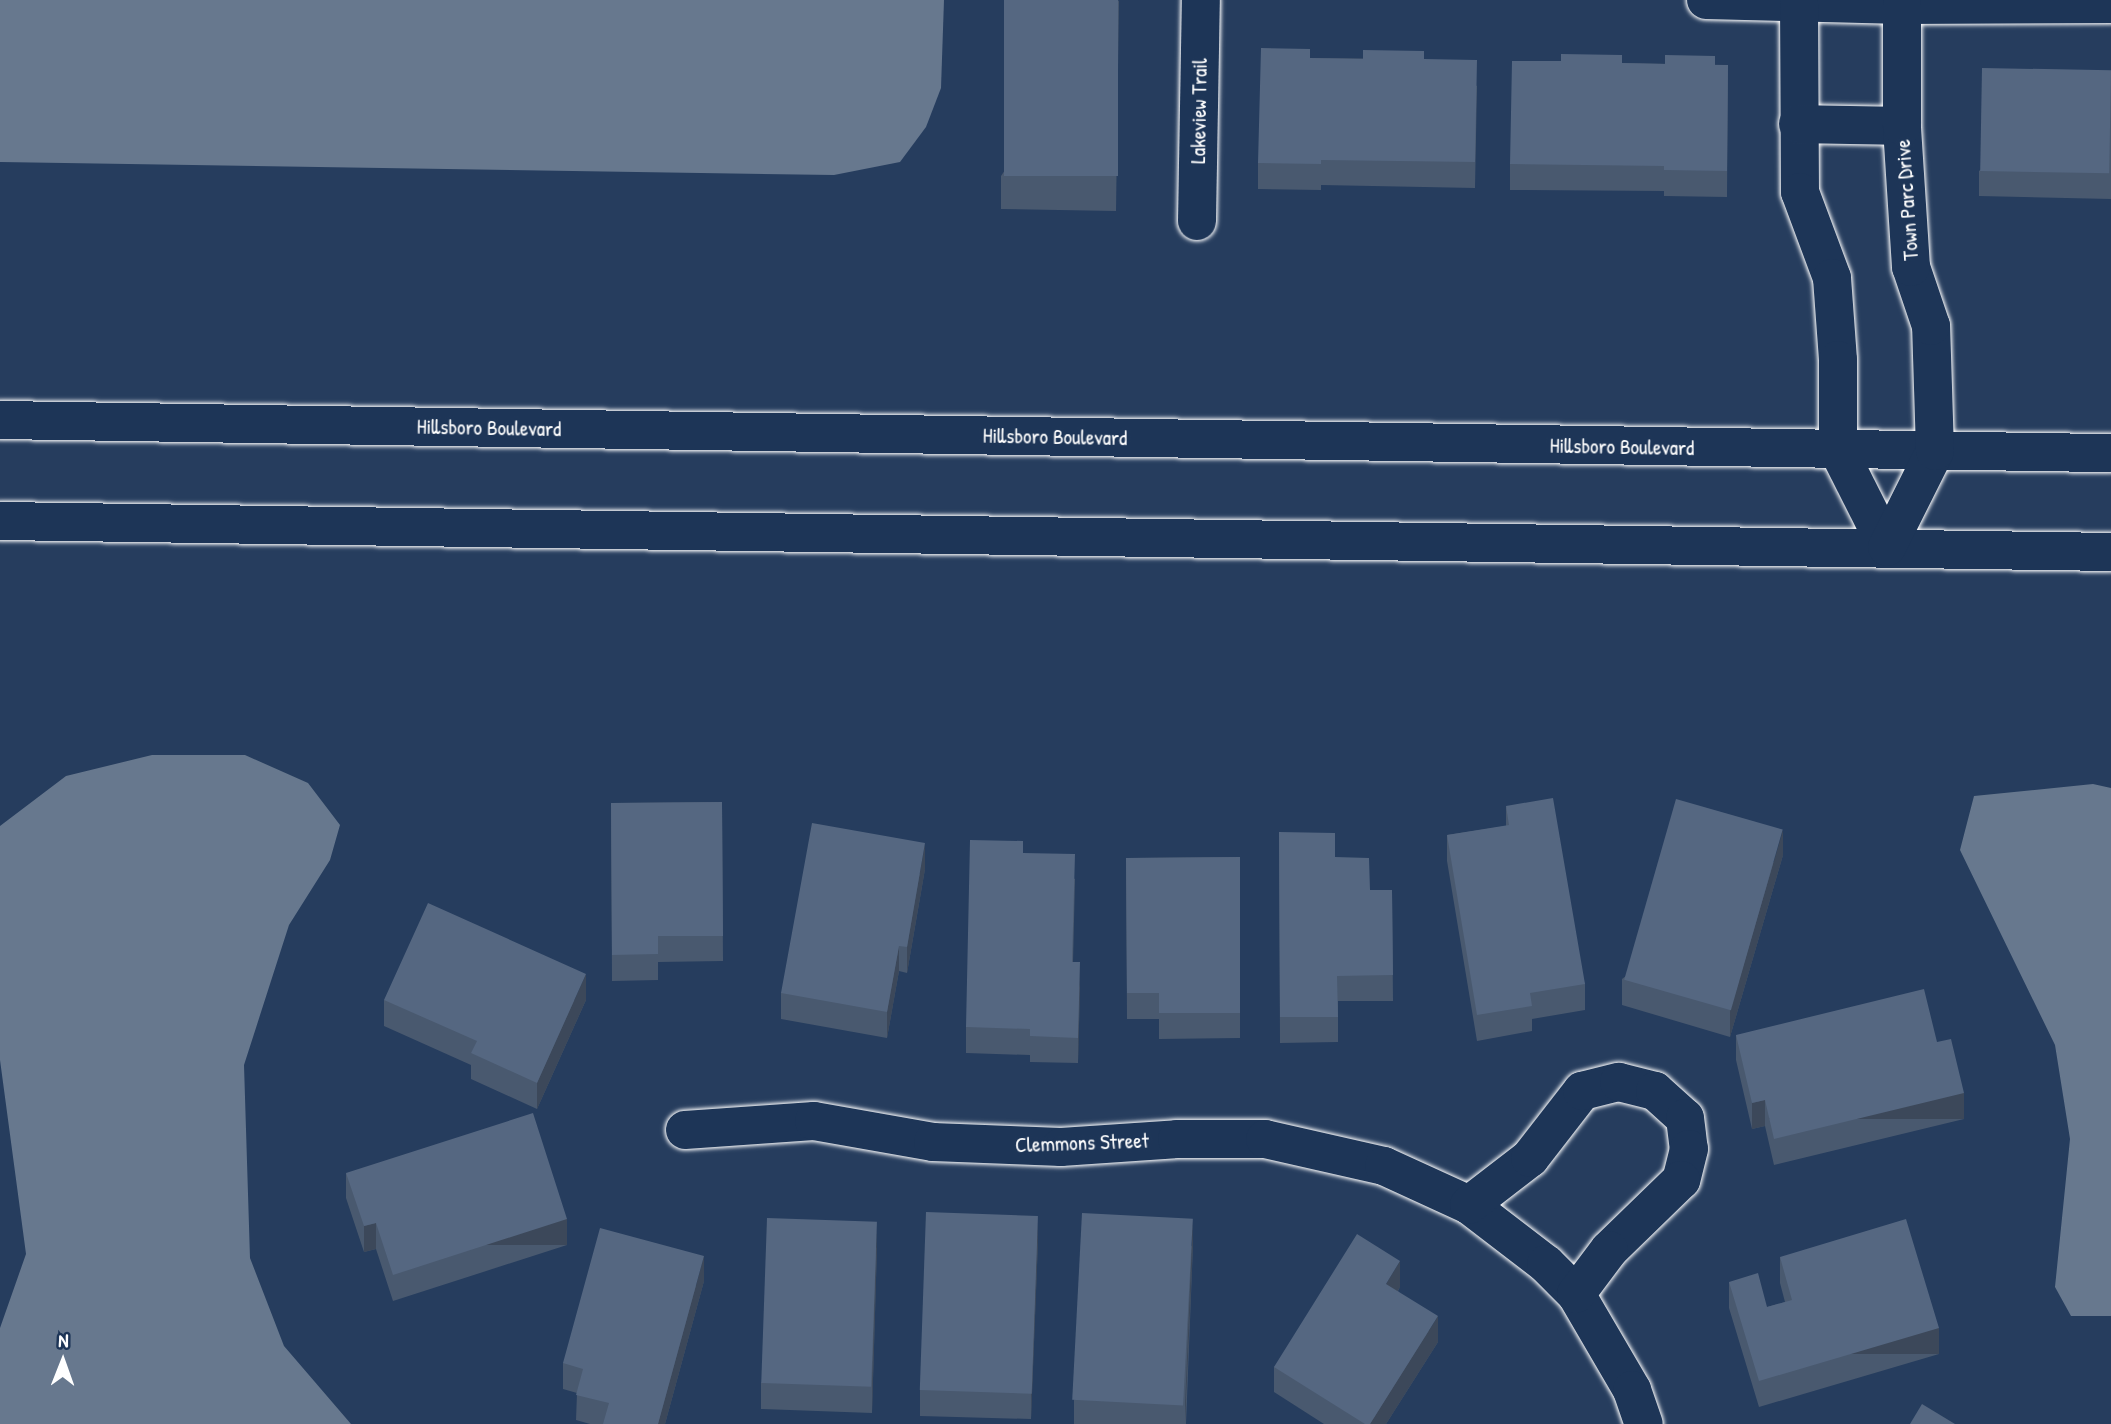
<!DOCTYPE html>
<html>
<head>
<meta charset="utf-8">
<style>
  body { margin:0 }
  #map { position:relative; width:2111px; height:1424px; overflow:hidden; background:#263d5e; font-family:"Patrick Hand",sans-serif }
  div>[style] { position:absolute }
  .water>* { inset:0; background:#67788e }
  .roads { filter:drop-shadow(0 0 2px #fff) drop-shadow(0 0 2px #fff) }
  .minor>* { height:38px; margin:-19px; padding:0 19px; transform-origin:19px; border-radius:19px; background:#1d3557 }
  .wall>* { inset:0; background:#49596f }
  .shaded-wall>* { inset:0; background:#3c485a; transform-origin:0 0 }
  .building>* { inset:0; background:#556781; transform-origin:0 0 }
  span { translate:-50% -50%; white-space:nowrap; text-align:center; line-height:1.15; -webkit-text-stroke:7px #1d3557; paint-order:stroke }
  .street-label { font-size:21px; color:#fff }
  .north { position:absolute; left:28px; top:1326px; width:70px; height:70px; -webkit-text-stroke:5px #1d3557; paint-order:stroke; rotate:1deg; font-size:19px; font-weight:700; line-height:28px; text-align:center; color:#fff }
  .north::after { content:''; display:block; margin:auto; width:24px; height:32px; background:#fff; clip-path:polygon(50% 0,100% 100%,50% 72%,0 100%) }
</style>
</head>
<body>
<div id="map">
  <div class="water">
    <div style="clip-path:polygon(0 0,944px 0,941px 88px,926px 127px,900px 162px,834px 175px,0 162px)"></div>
    <div style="clip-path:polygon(152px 755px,245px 755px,308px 783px,340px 825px,330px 860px,289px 925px,244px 1065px,250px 1258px,284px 1346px,351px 1424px,0 1424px,0 1328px,26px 1254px,0 1060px,0 826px,66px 776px)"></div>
    <div style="clip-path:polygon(2093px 784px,2111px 788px,2111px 1316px,2071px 1316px,2055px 1287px,2070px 1139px,2055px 1045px,1960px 850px,1974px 796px)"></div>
  </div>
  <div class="roads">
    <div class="minor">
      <div style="left:1706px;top:0;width:196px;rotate:1.5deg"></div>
      <div style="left:1902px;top:5px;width:209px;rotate:-0.3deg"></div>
      <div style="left:1799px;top:2px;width:190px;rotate:89.7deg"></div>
      <div style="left:1800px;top:192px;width:92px;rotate:69.6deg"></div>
      <div style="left:1832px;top:278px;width:82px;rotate:85.8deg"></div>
      <div style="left:1838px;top:360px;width:90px;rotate:90deg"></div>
      <div style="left:1838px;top:450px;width:109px;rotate:63.2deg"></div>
      <div style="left:1798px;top:124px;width:104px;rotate:1.1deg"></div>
      <div style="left:1197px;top:221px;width:221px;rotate:-89deg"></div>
      <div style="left:0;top:420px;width:2111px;rotate:0.9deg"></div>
      <div style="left:0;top:521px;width:2111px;rotate:0.84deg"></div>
      <div style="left:1887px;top:547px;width:107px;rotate:-63.4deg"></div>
      <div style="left:1935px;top:451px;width:125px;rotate:-91.8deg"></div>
      <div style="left:1931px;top:326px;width:62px;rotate:-108.7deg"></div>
      <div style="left:1911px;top:267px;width:141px;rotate:-93.7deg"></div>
      <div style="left:1902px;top:126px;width:121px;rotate:-90deg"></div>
      <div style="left:685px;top:1130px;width:129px;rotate:-4deg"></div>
      <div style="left:814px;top:1121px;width:121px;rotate:10deg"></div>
      <div style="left:933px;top:1142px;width:128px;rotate:2.2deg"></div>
      <div style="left:1061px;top:1147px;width:116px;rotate:-3.9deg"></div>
      <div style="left:1177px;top:1139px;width:88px"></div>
      <div style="left:1265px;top:1139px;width:122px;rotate:12.8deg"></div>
      <div style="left:1384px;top:1166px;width:94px;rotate:24.6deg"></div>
      <div style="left:1469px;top:1205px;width:97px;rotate:37.5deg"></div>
      <div style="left:1546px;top:1264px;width:42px;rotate:45deg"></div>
      <div style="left:1576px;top:1294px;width:111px;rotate:59.7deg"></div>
      <div style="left:1632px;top:1390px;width:36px;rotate:71deg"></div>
      <div style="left:1469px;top:1205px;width:77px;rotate:-37.6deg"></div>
      <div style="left:1530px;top:1158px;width:85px;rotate:-52.2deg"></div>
      <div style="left:1582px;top:1091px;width:38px;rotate:-14deg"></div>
      <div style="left:1619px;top:1082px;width:37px;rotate:14deg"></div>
      <div style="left:1655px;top:1091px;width:40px;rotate:42deg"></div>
      <div style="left:1685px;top:1118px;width:31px;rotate:83deg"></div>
      <div style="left:1689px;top:1149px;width:32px;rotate:104deg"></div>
      <div style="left:1681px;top:1180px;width:100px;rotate:135.8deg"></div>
      <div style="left:1609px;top:1250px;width:55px;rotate:126.9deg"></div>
    </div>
  </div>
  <div class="wall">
    <div style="clip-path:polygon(1119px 0,1116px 211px,1001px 209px,1001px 176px)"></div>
    <div style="clip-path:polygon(1310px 58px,1424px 59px,1477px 86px,1475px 188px,1321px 185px,1321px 190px,1258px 189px,1258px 163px)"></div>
    <div style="clip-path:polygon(1622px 63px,1728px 65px,1727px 197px,1664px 196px,1664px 191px,1510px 190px,1510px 164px)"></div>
    <div style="clip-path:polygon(2111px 71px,2111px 199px,1979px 196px,1979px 171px)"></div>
    <div style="clip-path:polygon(722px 802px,723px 961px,658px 962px,658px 980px,612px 981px,611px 803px)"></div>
    <div style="clip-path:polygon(1506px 806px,1585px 984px,1585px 1010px,1532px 1019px,1532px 1031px,1477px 1041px,1447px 861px,1447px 835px,1506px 826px)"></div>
    <div style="clip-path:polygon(1279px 832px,1335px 857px,1370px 890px,1392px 890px,1393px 1001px,1338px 1001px,1338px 1042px,1280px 1043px)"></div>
    <div style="clip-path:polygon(1023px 853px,1075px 879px,1073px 962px,1080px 988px,1078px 1063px,1030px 1062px,1030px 1055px,966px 1053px,966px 1027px)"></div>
    <div style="clip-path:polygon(1783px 855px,1730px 1037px,1622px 1005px,1622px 979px)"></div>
    <div style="clip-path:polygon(1240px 857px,1240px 1038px,1159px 1039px,1159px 1019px,1127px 1019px,1126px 858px)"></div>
    <div style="clip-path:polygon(925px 869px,907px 973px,899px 971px,887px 1038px,781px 1019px,781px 993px)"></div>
    <div style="clip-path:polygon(384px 1000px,586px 1000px,537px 1109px,471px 1079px,471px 1065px,384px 1026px)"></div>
    <div style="clip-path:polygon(1736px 1035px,1937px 1042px,1964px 1119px,1774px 1165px,1765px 1126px,1752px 1129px,1736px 1060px)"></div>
    <div style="clip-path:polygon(346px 1173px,567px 1245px,393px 1301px,376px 1249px,364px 1252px,346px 1198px)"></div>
    <div style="clip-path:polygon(1038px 1241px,1031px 1419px,920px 1416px,920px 1390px)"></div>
    <div style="clip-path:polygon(1193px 1244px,1186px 1424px,1074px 1424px,1074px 1400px)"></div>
    <div style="clip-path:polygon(877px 1247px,872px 1413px,761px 1409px,761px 1383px)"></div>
    <div style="clip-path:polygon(1780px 1257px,1939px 1354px,1759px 1407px,1729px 1308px,1729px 1282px,1767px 1307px,1785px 1302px,1780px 1283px)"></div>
    <div style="clip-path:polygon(704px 1281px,665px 1424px,590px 1424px,576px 1420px,577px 1393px,563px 1389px,563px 1363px)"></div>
    <div style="clip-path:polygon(1400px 1287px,1398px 1291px,1438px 1342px,1386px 1424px,1324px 1424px,1274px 1392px,1274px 1367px)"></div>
  </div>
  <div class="shaded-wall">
    <div style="clip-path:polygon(1783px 830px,1783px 855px,1730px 1037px,1730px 1011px)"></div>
    <div style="clip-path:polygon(925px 843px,925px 869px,907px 973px,907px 947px)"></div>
    <div style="clip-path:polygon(899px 946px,899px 971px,887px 1038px,887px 1012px)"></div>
    <div style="clip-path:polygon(1080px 962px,1080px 988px,1078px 1063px,1078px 1038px)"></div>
    <div style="clip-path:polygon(586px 974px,586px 1000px,537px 1109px,537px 1083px)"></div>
    <div style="left:1964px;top:1093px;width:26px;height:195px;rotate:90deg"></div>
    <div style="clip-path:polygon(1765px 1100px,1765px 1126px,1752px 1129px,1752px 1103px)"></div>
    <div style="clip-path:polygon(1038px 1216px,1038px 1241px,1031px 1419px,1031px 1393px)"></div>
    <div style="clip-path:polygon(1193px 1218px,1193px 1244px,1185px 1424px,1185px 1405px)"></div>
    <div style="left:567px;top:1219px;width:26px;height:183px;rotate:90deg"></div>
    <div style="clip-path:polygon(877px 1221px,877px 1247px,872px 1413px,872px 1387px)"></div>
    <div style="clip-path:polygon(376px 1223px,376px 1249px,364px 1252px,364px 1226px)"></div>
    <div style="clip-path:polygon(704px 1256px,704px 1281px,665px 1424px,658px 1424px)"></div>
    <div style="clip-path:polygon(1400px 1261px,1400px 1287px,1386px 1309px,1386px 1284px)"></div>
    <div style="clip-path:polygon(1438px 1316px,1438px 1342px,1386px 1424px,1370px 1424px)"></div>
    <div style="left:1939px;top:1328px;width:26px;height:188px;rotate:90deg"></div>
  </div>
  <div class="building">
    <div style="left:1004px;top:0;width:114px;height:176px"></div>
    <div style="clip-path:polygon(1261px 48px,1310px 49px,1310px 58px,1363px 59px,1363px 50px,1424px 51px,1424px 59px,1477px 60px,1475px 162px,1321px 160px,1321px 164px,1258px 163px)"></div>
    <div style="clip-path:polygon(1561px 54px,1622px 55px,1622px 63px,1665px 64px,1665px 55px,1715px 56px,1715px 65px,1728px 65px,1727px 171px,1664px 170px,1664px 166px,1510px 164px,1512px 61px,1561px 61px)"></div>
    <div style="left:1982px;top:68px;width:129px;height:103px;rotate:1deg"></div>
    <div style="clip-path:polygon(1553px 798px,1585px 984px,1530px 993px,1532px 1006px,1477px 1015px,1447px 835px,1509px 825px,1506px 806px)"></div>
    <div style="left:1676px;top:799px;width:111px;height:188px;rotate:16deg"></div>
    <div style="clip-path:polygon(722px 802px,723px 936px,658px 936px,658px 954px,612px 955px,611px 803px)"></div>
    <div style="clip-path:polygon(812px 823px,925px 843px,907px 947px,899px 946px,887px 1012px,781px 993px)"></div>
    <div style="clip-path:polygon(1279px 832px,1335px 833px,1335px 857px,1369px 858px,1370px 890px,1392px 890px,1393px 975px,1337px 976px,1338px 1017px,1280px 1017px)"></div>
    <div style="clip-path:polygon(970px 840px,1023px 841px,1023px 853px,1075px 854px,1072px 962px,1080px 962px,1078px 1038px,1030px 1036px,1030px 1029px,966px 1027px)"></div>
    <div style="clip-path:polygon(1240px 857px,1240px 1013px,1159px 1013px,1159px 993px,1127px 993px,1126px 858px)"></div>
    <div style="clip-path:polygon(428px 903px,586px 974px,537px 1083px,471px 1053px,477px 1041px,384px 1000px)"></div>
    <div style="clip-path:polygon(1924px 989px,1937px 1042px,1951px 1039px,1964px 1093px,1774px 1139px,1765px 1100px,1752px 1103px,1736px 1035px)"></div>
    <div style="clip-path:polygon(533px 1113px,567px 1219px,393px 1275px,376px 1223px,364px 1226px,346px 1173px)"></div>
    <div style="left:926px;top:1212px;width:112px;height:178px;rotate:2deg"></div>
    <div style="left:1082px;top:1213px;width:111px;height:187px;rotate:3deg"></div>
    <div style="left:767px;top:1218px;width:110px;height:165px;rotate:2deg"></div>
    <div style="clip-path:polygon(1906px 1219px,1939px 1328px,1759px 1381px,1729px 1282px,1758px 1273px,1767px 1307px,1792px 1300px,1780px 1257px)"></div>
    <div style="clip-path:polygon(600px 1228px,704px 1256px,658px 1424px,603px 1424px,609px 1403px,576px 1395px,583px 1369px,563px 1363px)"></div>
    <div style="clip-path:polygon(1357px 1234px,1400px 1261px,1386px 1284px,1438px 1316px,1370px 1424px,1365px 1424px,1274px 1367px)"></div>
    <div style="clip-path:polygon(1922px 1404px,1955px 1424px,1910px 1424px)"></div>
  </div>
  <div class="street-label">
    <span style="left:1199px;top:111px;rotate:-89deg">Lakeview Trail</span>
    <span style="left:1907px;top:200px;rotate:-94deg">Town Parc Drive</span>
    <span style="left:489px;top:428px;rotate:1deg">Hillsboro Boulevard</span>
    <span style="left:1055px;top:437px;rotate:1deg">Hillsboro Boulevard</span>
    <span style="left:1622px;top:447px;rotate:1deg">Hillsboro Boulevard</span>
    <span style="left:1082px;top:1143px;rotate:-2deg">Clemmons Street</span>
  </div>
  <div class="north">N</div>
</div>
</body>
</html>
